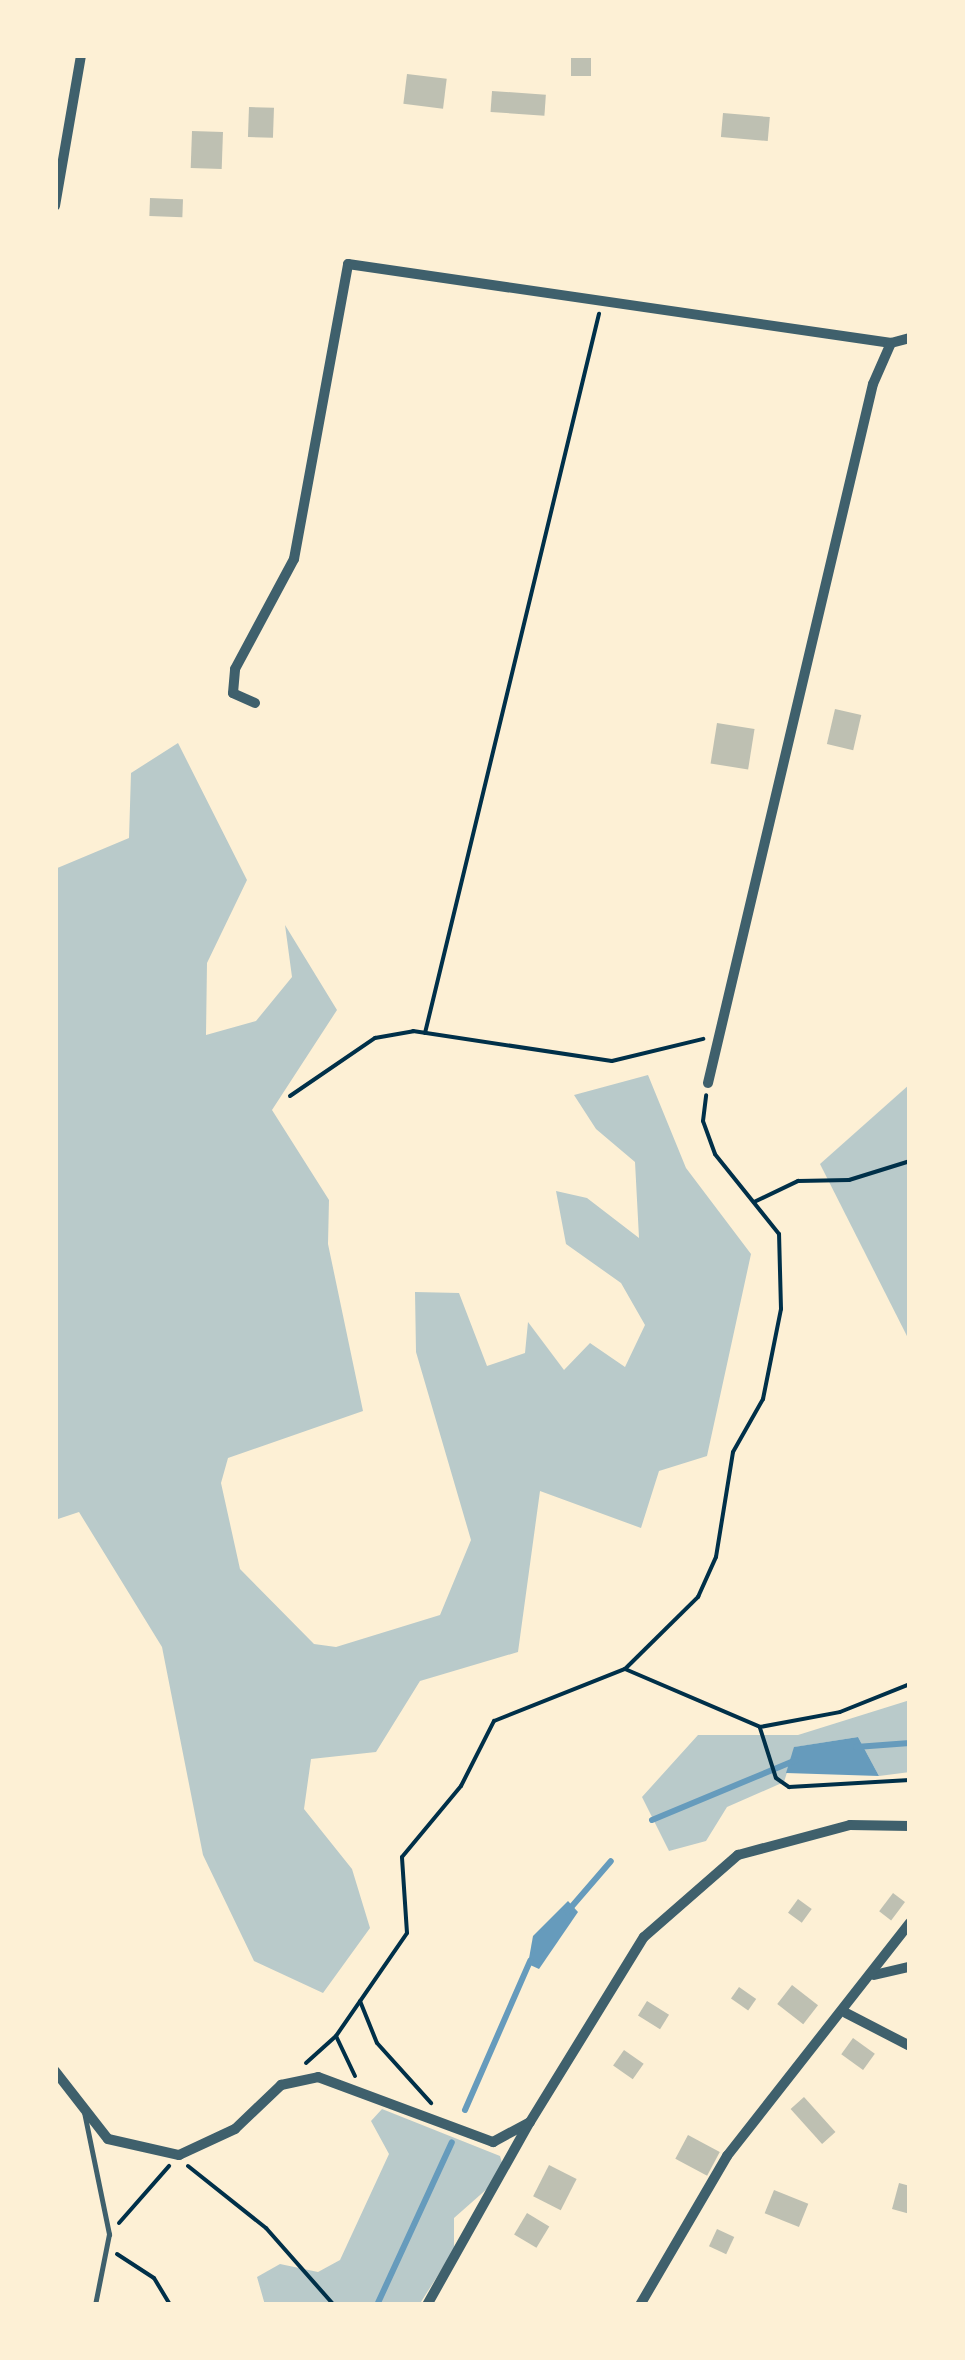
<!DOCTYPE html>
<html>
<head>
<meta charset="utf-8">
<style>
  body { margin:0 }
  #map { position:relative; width:965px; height:2360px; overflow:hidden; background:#fdf0d5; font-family:"Roboto Condensed",sans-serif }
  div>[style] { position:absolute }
  .green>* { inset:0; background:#b9caca }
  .water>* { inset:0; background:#669bbc }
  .stream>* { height:6px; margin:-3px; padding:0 3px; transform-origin:3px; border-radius:3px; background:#669bbc }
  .building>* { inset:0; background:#bec0b2; transform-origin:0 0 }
  .path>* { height:4px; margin:-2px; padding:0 2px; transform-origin:2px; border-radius:2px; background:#003049 }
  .service>* { height:5px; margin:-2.5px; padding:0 2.5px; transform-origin:2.5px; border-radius:2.5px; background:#3f606c }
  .minor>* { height:10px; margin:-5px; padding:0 5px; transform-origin:5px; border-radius:5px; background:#3f606c }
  span { translate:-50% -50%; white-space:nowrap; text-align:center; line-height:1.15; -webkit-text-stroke:9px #fdf0d5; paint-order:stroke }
  .frame { position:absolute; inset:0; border:58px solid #fdf0d5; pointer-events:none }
</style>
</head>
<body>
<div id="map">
  <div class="green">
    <div style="clip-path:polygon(178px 743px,247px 880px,207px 963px,206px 1035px,256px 1021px,292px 977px,285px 925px,337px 1010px,272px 1110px,329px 1200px,328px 1244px,363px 1411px,228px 1458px,221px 1483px,240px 1569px,314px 1644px,336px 1647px,440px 1615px,471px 1540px,416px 1352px,415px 1292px,459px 1293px,487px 1366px,525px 1353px,528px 1322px,564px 1370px,590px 1343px,625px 1367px,645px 1325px,621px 1283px,566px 1244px,556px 1191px,587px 1198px,639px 1238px,635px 1162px,596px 1129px,574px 1095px,648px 1075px,686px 1168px,751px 1254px,707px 1456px,659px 1471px,641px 1528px,540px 1491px,518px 1652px,420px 1681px,376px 1752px,311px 1759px,304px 1809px,352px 1869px,370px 1928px,323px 1993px,254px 1961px,203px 1855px,162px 1647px,79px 1512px,55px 1520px,55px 869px,129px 838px,131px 773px)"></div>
    <div style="clip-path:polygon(910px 1084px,910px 1342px,820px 1164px)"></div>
    <div style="clip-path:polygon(910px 1700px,910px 1772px,879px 1776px,858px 1737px,795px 1747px,784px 1782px,727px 1807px,706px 1841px,669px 1851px,642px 1797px,698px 1735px,798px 1735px)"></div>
    <div style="clip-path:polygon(382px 2109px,500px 2156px,505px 2173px,454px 2218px,454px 2250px,419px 2305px,265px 2305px,257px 2277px,280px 2264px,318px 2272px,340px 2260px,389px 2154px,371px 2121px)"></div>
  </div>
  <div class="water">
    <div style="clip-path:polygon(858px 1737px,879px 1776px,786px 1773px,794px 1747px)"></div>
    <div style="clip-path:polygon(568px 1901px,578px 1912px,539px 1969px,528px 1964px,533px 1936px)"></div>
  </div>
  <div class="stream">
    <div style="left:856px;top:1747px;width:54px;rotate:-4.2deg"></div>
    <div style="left:652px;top:1820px;width:156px;rotate:-22.6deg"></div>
    <div style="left:567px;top:1912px;width:67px;rotate:-49.2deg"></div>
    <div style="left:465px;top:2110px;width:163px;rotate:-66.4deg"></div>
    <div style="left:377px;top:2305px;width:179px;rotate:-65.3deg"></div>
  </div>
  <div class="building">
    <div style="left:571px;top:55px;width:20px;height:21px"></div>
    <div style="left:407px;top:74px;width:40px;height:30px;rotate:7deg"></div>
    <div style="left:492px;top:91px;width:54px;height:21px;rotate:4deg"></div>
    <div style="left:249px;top:107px;width:25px;height:30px;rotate:2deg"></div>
    <div style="left:723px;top:113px;width:47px;height:24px;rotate:5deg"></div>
    <div style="left:192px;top:131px;width:31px;height:37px;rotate:2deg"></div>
    <div style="left:150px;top:198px;width:33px;height:18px;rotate:2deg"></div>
    <div style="left:835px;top:709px;width:27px;height:36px;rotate:13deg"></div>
    <div style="left:717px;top:723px;width:38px;height:41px;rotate:9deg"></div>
    <div style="left:893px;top:1893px;width:15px;height:23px;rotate:37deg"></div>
    <div style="left:798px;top:1899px;width:17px;height:17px;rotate:36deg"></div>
    <div style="left:792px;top:1985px;width:33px;height:24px;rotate:38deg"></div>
    <div style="left:739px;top:1987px;width:21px;height:14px;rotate:35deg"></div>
    <div style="left:647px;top:2001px;width:26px;height:17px;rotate:32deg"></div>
    <div style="left:853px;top:2038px;width:27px;height:20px;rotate:36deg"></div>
    <div style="left:624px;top:2050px;width:24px;height:19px;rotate:35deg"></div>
    <div style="left:804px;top:2097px;width:47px;height:18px;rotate:48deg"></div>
    <div style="left:688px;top:2135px;width:36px;height:27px;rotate:28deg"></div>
    <div style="left:549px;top:2165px;width:31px;height:35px;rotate:27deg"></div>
    <div style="clip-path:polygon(899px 2183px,910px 2186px,910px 2214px,892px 2209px)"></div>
    <div style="left:774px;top:2190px;width:37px;height:25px;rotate:22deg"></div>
    <div style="left:527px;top:2213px;width:26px;height:25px;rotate:31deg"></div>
    <div style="left:717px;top:2229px;width:19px;height:19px;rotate:25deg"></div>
  </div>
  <div class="path">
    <div style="left:425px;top:1033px;width:740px;rotate:-76.4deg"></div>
    <div style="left:290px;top:1096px;width:103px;rotate:-34.3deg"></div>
    <div style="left:375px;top:1038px;width:39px;rotate:-10deg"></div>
    <div style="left:413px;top:1031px;width:201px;rotate:8.6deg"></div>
    <div style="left:612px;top:1061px;width:94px;rotate:-13.6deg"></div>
    <div style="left:754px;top:1202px;width:49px;rotate:-25.5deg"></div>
    <div style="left:798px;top:1181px;width:51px;rotate:-1.1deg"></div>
    <div style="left:849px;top:1180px;width:64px;rotate:-17.3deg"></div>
    <div style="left:625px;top:1669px;width:103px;rotate:-44.6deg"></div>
    <div style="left:698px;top:1597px;width:44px;rotate:-65.8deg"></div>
    <div style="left:716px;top:1557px;width:106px;rotate:-80.8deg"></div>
    <div style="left:733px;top:1452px;width:61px;rotate:-60.5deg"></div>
    <div style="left:763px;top:1399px;width:92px;rotate:-78.7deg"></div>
    <div style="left:781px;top:1309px;width:75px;rotate:-91.5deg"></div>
    <div style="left:779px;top:1234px;width:102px;rotate:-128.7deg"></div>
    <div style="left:715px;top:1154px;width:35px;rotate:-110deg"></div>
    <div style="left:703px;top:1121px;width:26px;rotate:-83deg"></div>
    <div style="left:760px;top:1728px;width:52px;rotate:72.3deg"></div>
    <div style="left:776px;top:1778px;width:16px;rotate:35deg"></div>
    <div style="left:789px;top:1787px;width:121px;rotate:-3.3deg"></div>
    <div style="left:360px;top:2001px;width:45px;rotate:68deg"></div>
    <div style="left:377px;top:2043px;width:81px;rotate:48deg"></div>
    <div style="left:306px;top:2063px;width:40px;rotate:-42deg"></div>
    <div style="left:355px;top:2076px;width:44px;rotate:-115.4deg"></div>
    <div style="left:336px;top:2036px;width:125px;rotate:-55.4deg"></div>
    <div style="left:407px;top:1933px;width:76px;rotate:-93.8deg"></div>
    <div style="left:402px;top:1857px;width:92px;rotate:-50.3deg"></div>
    <div style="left:461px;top:1786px;width:73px;rotate:-63.1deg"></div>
    <div style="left:494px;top:1721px;width:141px;rotate:-21.7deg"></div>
    <div style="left:625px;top:1669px;width:147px;rotate:23.2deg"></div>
    <div style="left:760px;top:1727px;width:81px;rotate:-10.6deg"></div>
    <div style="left:840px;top:1712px;width:75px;rotate:-21.8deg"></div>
    <div style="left:188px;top:2166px;width:100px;rotate:38.5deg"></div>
    <div style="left:266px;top:2228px;width:103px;rotate:48.6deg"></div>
    <div style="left:119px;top:2223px;width:76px;rotate:-48.7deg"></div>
    <div style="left:117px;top:2254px;width:44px;rotate:33deg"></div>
    <div style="left:154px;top:2278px;width:31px;rotate:59deg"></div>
  </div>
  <div class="service">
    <div style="left:84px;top:2112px;width:125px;rotate:78.4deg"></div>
    <div style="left:109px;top:2234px;width:72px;rotate:101.2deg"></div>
  </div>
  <div class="minor">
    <div style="left:55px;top:206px;width:153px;rotate:-80.2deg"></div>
    <div style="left:255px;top:703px;width:24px;rotate:-156deg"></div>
    <div style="left:233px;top:693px;width:24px;rotate:-85deg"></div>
    <div style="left:235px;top:669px;width:125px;rotate:-61.8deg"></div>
    <div style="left:294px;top:559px;width:300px;rotate:-79.6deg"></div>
    <div style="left:348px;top:264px;width:549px;rotate:8.28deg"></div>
    <div style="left:708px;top:1083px;width:718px;rotate:-76.72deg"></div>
    <div style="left:873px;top:384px;width:45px;rotate:-66.3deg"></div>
    <div style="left:891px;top:343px;width:20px;rotate:-15deg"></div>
    <div style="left:874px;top:1975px;width:37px;rotate:-13deg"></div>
    <div style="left:846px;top:2013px;width:72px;rotate:27.3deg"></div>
    <div style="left:55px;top:2071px;width:86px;rotate:52.1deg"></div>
    <div style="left:108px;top:2139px;width:73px;rotate:12.7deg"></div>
    <div style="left:179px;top:2155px;width:62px;rotate:-24.9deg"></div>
    <div style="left:235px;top:2129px;width:64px;rotate:-43.7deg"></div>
    <div style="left:281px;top:2085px;width:38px;rotate:-12deg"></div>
    <div style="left:318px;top:2077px;width:187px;rotate:20.4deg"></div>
    <div style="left:493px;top:2142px;width:42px;rotate:-28.4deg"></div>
    <div style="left:530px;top:2122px;width:217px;rotate:-58.4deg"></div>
    <div style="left:644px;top:1937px;width:125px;rotate:-41.1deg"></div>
    <div style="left:738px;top:1855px;width:116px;rotate:-15deg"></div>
    <div style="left:850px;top:1825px;width:60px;rotate:1deg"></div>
    <div style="left:427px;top:2305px;width:209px;rotate:-60.7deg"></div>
    <div style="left:640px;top:2305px;width:173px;rotate:-59.7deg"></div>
    <div style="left:727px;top:2156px;width:296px;rotate:-51.9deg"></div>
  </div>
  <div class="frame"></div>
</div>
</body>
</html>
